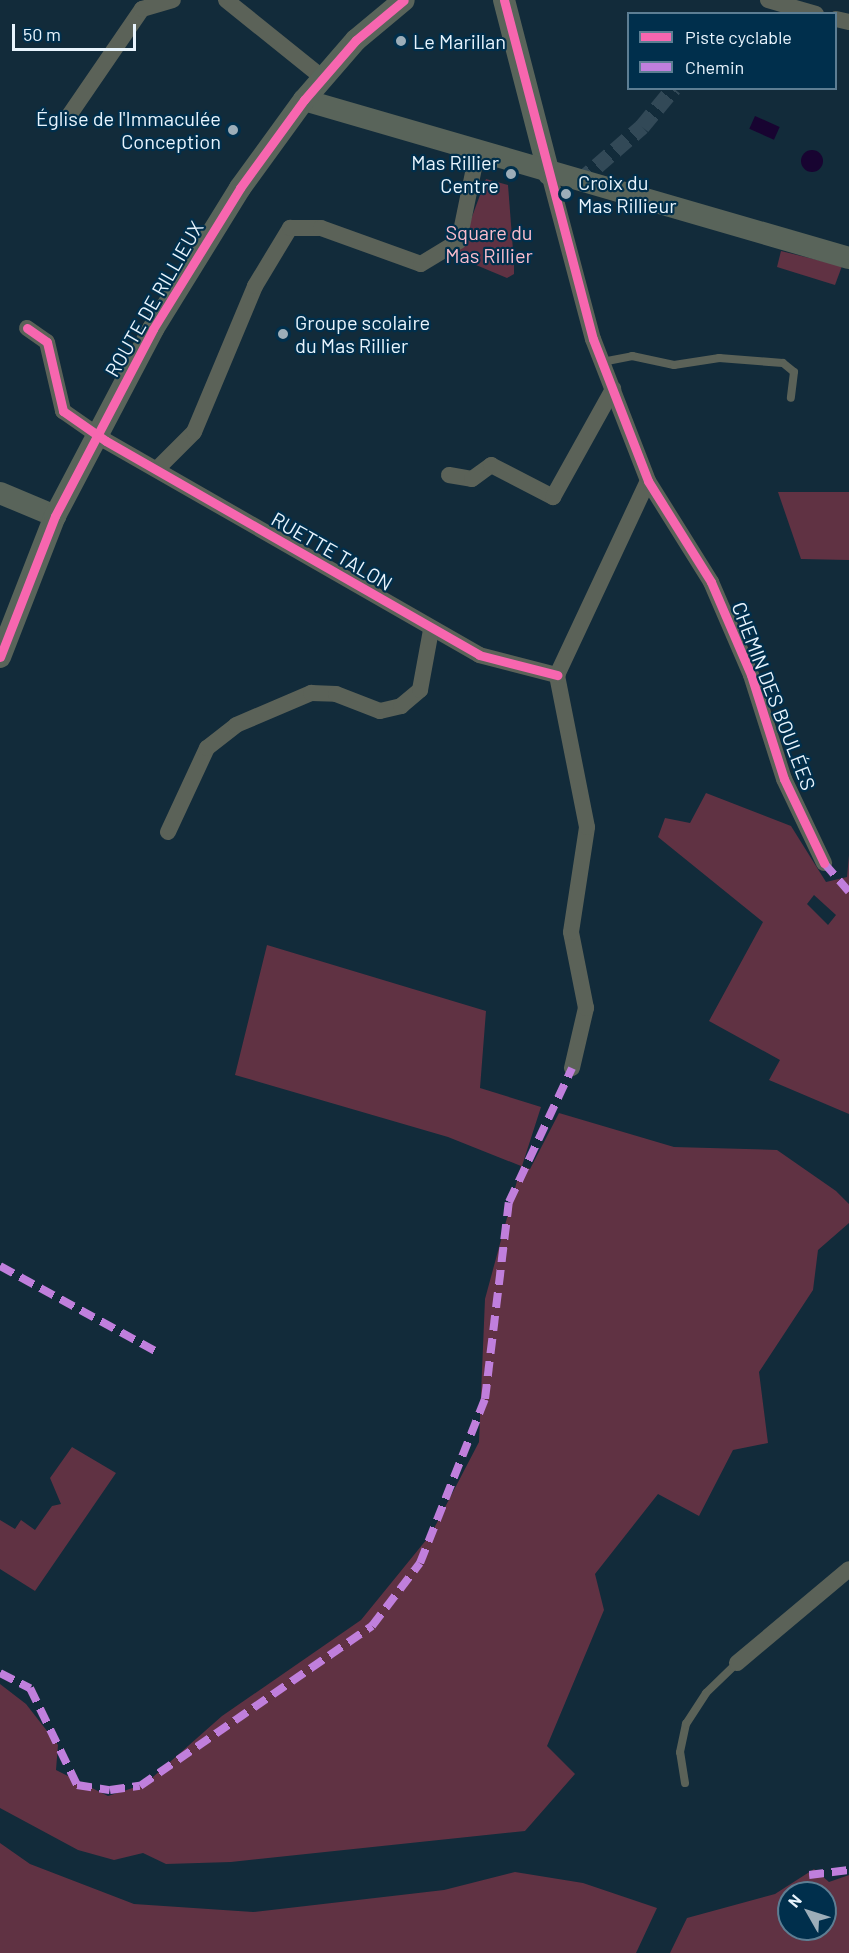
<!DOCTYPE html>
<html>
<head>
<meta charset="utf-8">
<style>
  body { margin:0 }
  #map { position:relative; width:849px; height:1953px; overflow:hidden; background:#122b3a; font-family:Barlow,sans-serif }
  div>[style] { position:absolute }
  .green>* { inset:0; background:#603243 }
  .water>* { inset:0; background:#180431; transform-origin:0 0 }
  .round { border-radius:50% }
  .street-tunnel>* { height:16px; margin-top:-8px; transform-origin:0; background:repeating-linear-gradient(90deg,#324957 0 16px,transparent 0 24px) }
  .lane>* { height:8px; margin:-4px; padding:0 4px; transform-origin:4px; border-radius:4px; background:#5b6258 }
  .street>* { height:16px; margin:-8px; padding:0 8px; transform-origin:8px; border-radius:8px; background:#5b6258 }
  .secondary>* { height:22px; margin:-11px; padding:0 11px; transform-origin:11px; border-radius:11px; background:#59645a }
  .quiet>* { height:8px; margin-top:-4px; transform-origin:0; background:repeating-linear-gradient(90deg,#c07fdc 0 15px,transparent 0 23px) }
  .cycleway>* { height:9px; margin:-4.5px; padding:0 4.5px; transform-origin:4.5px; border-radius:4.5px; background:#f766af }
  .dots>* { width:16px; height:16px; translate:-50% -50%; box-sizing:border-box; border:3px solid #002f4c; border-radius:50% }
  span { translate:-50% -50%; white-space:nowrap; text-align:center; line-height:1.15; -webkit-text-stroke:4.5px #002f4c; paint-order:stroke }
  .poi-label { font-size:20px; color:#e8f4fd }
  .left { translate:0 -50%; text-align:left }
  .right { translate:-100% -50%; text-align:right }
  .park-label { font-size:20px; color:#fbbdcd }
  .street-label { font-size:20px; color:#e8f4fd }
  .legend { position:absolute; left:627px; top:12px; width:210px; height:78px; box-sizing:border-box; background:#002f4c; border:2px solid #5d7e93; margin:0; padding:8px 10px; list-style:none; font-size:18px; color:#e8f4fd }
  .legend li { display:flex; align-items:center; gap:12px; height:30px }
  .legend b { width:30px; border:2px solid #5d7e93 }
  .north { position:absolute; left:777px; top:1881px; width:60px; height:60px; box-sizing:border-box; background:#002f4c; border:2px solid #5d7e93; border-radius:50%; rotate:309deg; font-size:16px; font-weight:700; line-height:24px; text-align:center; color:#e8f4fd }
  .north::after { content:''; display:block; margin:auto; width:21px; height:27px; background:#9daeb9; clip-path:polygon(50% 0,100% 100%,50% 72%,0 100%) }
  .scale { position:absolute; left:12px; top:24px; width:124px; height:27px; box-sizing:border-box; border:3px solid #e8f4fd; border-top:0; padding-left:8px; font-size:18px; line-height:21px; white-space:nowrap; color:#e8f4fd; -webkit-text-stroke:4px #002f4c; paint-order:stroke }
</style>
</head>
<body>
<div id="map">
  <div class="green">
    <div style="clip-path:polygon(486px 179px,508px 185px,514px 263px,514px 274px,507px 278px,457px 257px)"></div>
    <div style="clip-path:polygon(781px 251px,842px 266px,835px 285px,777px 267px)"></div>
    <div style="clip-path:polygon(778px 492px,849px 492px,849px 560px,801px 559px)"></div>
    <div style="clip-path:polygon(evenodd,706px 793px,791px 826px,826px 882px,847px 877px,849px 855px,849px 1114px,769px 1080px,780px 1060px,709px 1021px,763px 922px,658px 837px,665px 818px,690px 823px,706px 793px,814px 895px,836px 915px,828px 925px,807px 904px,814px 895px)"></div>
    <div style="clip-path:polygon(267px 945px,486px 1011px,480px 1088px,541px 1107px,522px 1166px,530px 1169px,559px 1113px,674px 1147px,777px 1150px,836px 1191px,849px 1204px,849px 1223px,818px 1250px,813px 1290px,759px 1372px,768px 1443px,733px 1450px,699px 1516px,658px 1494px,595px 1574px,604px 1610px,547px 1746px,575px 1774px,525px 1831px,231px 1862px,166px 1864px,143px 1853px,114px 1860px,78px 1850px,0 1808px,0 1684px,26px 1704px,58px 1745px,56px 1770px,108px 1796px,145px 1784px,222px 1716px,361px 1620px,431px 1534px,479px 1442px,485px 1299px,521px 1166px,448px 1137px,235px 1075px)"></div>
    <div style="clip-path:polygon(72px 1447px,116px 1473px,35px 1591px,0 1569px,0 1520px,15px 1529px,21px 1520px,35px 1530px,52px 1506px,61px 1504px,50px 1478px)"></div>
    <div style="clip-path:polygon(0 1843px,30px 1864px,134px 1904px,253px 1912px,444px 1890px,515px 1872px,583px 1883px,657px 1908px,636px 1953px,0 1953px)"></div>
    <div style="clip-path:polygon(evenodd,814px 1869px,829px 1882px,849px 1875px,849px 1953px,670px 1953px,687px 1918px,775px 1894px,814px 1869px,789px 1893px,825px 1893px,825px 1929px,789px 1929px,789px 1893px)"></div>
  </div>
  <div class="water">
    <div style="left:755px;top:116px;width:27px;height:14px;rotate:24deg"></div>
    <div class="round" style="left:801px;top:150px;width:22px;height:22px"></div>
  </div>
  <div class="street-tunnel">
    <div style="left:579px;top:182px;width:84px;rotate:-41.1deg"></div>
    <div style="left:642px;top:127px;width:50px;rotate:-50.6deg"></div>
  </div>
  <div class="lane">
    <div style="left:602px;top:362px;width:31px;rotate:-11deg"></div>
    <div style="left:632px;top:356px;width:43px;rotate:12.1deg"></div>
    <div style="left:674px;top:365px;width:46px;rotate:-8.8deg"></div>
    <div style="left:719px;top:358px;width:64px;rotate:4.5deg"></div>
    <div style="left:783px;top:363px;width:14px;rotate:39deg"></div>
    <div style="left:794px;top:372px;width:26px;rotate:97deg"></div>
    <div style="left:685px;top:1783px;width:31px;rotate:-99deg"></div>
    <div style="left:680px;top:1752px;width:29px;rotate:-78deg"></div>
    <div style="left:686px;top:1724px;width:37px;rotate:-57deg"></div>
    <div style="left:706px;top:1693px;width:43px;rotate:-44.1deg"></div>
  </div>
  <div class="street">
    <div style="left:226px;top:0;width:124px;rotate:38.8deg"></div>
    <div style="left:768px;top:0;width:50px;rotate:16.3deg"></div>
    <div style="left:836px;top:19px;width:13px;rotate:13deg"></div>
    <div style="left:68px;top:117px;width:131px;rotate:-55.6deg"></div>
    <div style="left:142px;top:9px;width:32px;rotate:-16deg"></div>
    <div style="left:549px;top:174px;width:171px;rotate:75.1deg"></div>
    <div style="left:593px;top:339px;width:152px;rotate:68.8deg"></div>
    <div style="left:648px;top:481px;width:119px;rotate:58deg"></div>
    <div style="left:711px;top:582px;width:101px;rotate:66.7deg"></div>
    <div style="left:751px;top:675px;width:109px;rotate:72.4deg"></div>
    <div style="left:784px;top:779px;width:93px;rotate:64.5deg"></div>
    <div style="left:27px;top:328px;width:24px;rotate:35deg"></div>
    <div style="left:47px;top:342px;width:71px;rotate:76.9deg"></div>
    <div style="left:63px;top:411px;width:52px;rotate:34.9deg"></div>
    <div style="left:106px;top:441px;width:430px;rotate:29.8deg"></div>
    <div style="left:479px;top:655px;width:81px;rotate:14.4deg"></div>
    <div style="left:157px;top:469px;width:52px;rotate:-45deg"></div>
    <div style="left:194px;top:432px;width:158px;rotate:-67.3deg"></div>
    <div style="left:255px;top:286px;width:68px;rotate:-58.9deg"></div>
    <div style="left:290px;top:228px;width:31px"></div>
    <div style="left:321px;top:228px;width:106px;rotate:19.8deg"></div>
    <div style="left:421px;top:264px;width:44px;rotate:-31.2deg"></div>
    <div style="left:459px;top:241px;width:90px;rotate:-78.4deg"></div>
    <div style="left:449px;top:475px;width:23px;rotate:10deg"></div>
    <div style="left:472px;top:479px;width:24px;rotate:-36deg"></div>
    <div style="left:491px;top:465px;width:70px;rotate:27.3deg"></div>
    <div style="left:553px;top:497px;width:124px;rotate:-60.9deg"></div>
    <div style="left:168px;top:832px;width:93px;rotate:-65.1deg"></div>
    <div style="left:207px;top:748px;width:37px;rotate:-38deg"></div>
    <div style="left:236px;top:725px;width:82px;rotate:-23.1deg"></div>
    <div style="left:311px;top:693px;width:25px;rotate:2deg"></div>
    <div style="left:336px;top:694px;width:47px;rotate:21.1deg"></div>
    <div style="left:380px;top:711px;width:22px;rotate:-13deg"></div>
    <div style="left:401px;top:706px;width:25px;rotate:-40deg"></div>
    <div style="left:420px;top:690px;width:61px;rotate:-79.6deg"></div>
    <div style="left:572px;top:1068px;width:62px;rotate:-76.9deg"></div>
    <div style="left:586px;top:1008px;width:77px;rotate:-101.2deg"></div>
    <div style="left:571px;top:932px;width:106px;rotate:-81.3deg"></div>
    <div style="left:587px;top:827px;width:155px;rotate:-101.2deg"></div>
    <div style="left:557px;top:675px;width:214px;rotate:-64.9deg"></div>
    <div style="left:737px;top:1663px;width:146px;rotate:-40deg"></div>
  </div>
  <div class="secondary">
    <div style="left:504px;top:0;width:180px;rotate:75.5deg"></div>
    <div style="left:304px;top:100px;width:567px;rotate:16.17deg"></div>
    <div style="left:0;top:493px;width:60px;rotate:22.7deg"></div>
    <div style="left:0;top:657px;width:151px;rotate:-68.7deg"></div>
    <div style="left:55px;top:516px;width:211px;rotate:-62.3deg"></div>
    <div style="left:153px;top:329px;width:166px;rotate:-58.3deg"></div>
    <div style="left:240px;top:188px;width:109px;rotate:-54deg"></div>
    <div style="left:304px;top:100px;width:79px;rotate:-49.1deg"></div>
    <div style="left:356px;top:40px;width:62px;rotate:-39.8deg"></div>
  </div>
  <div class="quiet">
    <div style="left:824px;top:863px;width:38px;rotate:49deg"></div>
    <div style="left:0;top:1266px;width:179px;rotate:28.7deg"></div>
    <div style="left:0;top:1673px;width:34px;rotate:27deg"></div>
    <div style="left:30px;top:1688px;width:108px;rotate:64.1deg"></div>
    <div style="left:77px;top:1785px;width:33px;rotate:9deg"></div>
    <div style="left:110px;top:1790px;width:30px;rotate:-8deg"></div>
    <div style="left:140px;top:1786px;width:282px;rotate:-34.6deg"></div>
    <div style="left:372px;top:1626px;width:79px;rotate:-52.7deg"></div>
    <div style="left:420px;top:1563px;width:176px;rotate:-68.4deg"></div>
    <div style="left:485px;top:1399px;width:198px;rotate:-83.1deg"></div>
    <div style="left:509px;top:1202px;width:148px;rotate:-64.8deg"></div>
    <div style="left:809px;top:1875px;width:40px;rotate:-7.1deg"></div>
  </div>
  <div class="cycleway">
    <div style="left:504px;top:0;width:350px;rotate:75.3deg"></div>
    <div style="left:593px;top:339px;width:152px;rotate:68.8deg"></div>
    <div style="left:648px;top:481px;width:119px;rotate:58deg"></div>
    <div style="left:711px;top:582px;width:101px;rotate:66.7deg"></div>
    <div style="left:751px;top:675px;width:109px;rotate:72.4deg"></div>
    <div style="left:784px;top:779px;width:93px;rotate:64.5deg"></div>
    <div style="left:27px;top:328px;width:24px;rotate:35deg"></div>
    <div style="left:47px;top:342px;width:71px;rotate:76.9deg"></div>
    <div style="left:63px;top:411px;width:52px;rotate:34.9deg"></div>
    <div style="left:106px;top:441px;width:430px;rotate:29.8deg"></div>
    <div style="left:479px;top:655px;width:81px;rotate:14.4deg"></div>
    <div style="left:0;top:657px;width:151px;rotate:-68.7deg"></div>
    <div style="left:55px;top:516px;width:211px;rotate:-62.3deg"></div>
    <div style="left:153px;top:329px;width:166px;rotate:-58.3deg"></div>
    <div style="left:240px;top:188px;width:109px;rotate:-54deg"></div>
    <div style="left:304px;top:100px;width:79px;rotate:-49.1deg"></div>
    <div style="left:356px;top:40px;width:62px;rotate:-39.8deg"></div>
  </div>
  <div class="dots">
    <div style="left:401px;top:41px;background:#9daeb9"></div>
    <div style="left:233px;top:130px;background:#9daeb9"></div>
    <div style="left:511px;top:174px;background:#9daeb9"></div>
    <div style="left:566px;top:194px;background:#9daeb9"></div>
    <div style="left:283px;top:334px;background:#9daeb9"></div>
  </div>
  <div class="poi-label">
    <span class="left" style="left:413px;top:41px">Le Marillan</span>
    <span class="right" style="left:221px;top:130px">Église de l'Immaculée<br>Conception</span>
    <span class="right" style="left:499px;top:174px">Mas Rillier<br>Centre</span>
    <span class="left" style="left:578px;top:194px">Croix du<br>Mas Rillieur</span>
    <span class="left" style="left:295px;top:334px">Groupe scolaire<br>du Mas Rillier</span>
  </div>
  <div class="park-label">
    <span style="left:489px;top:244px">Square du<br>Mas Rillier</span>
  </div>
  <div class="street-label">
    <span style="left:154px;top:299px;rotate:-60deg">ROUTE DE RILLIEUX</span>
    <span style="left:332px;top:551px;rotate:30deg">RUETTE TALON</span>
    <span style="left:774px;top:696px;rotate:69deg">CHEMIN DES BOULÉES</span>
  </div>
  <ul class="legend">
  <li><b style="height:8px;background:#f766af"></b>Piste cyclable</li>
  <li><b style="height:8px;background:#c07fdc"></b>Chemin</li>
  </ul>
  <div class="north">N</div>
  <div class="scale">50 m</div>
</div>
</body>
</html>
